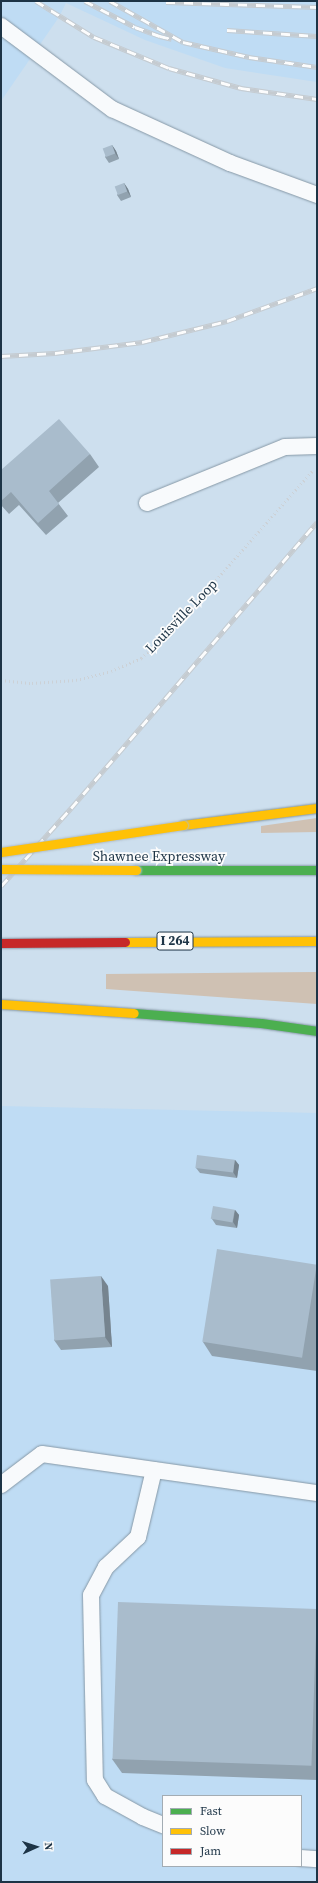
<!DOCTYPE html>
<html>
<head>
<meta charset="utf-8">
<style>
  body { margin:0 }
  #map { position:relative; width:318px; height:1883px; overflow:hidden; background:#cddfee; font-family:"Source Serif 4",serif }
  div>[style] { position:absolute }
  .built>* { inset:0; background:#bfdcf4 }
  .green>* { inset:0; background:#cfc1b3 }
  .path>* { height:2.5px; margin-top:-1.25px; transform-origin:0; background:repeating-linear-gradient(90deg,#ccd1d6 0 1px,transparent 0 4px) }
  .roads { filter:drop-shadow(0 0 1px #8698a6) drop-shadow(0 0 1px #8698a6) }
  .lane>* { height:16px; margin:-8px; padding:0 8px; transform-origin:8px; border-radius:8px; background:#f8fafc }
  .fast>* { height:9px; margin:-4.5px; padding:0 4.5px; transform-origin:4.5px; border-radius:4.5px; background:#4caf50 }
  .slow>* { height:9px; margin:-4.5px; padding:0 4.5px; transform-origin:4.5px; border-radius:4.5px; background:#ffc107 }
  .jam>* { height:9px; margin:-4.5px; padding:0 4.5px; transform-origin:4.5px; border-radius:4.5px; background:#c62828 }
  .rail>* { height:4.5px; margin-top:-2.25px; transform-origin:0; background:repeating-linear-gradient(90deg,#fcfcfc 0 9px,#c5cbd0 0 18px); box-sizing:border-box; border-block:1px solid #c5cbd0 }
  .bridges { filter:drop-shadow(0 0 1px #afbcc5) drop-shadow(0 0 1px #afbcc5) }
  .slow-bridge>* { height:9px; margin:-4.5px; padding:0 4.5px; transform-origin:4.5px; border-radius:4.5px; background:#ffc107 }
  .wall>* { inset:0; background:#91a2af }
  .shaded-wall>* { inset:0; background:#76848f }
  .building>* { inset:0; background:#a9bccc; transform-origin:0 0 }
  span { translate:-50% -50%; white-space:nowrap; text-align:center; line-height:1.15; -webkit-text-stroke:3.5px #fcfcfc; paint-order:stroke }
  .shield-label span { padding:1px 3px; background:#fcfcfc; border:1px solid; border-radius:3px; -webkit-text-stroke-width:0 }
  .shield-label { font-size:13px; color:#1d3446; font-weight:700 }
  .street-label { font-size:14px; color:#1d3446 }
  .frame { position:absolute; inset:0; border:2px solid #1d3446; pointer-events:none }
  .legend { position:absolute; left:162px; top:1795px; width:140px; height:72px; box-sizing:border-box; background:#fcfcfc; border:1px solid #a3acb3; margin:0; padding:5px 7px; list-style:none; font-size:12px; color:#1d3446 }
  .legend li { display:flex; align-items:center; gap:8px; height:20px }
  .legend b { width:20px; border:1px solid #a3acb3 }
  .north { position:absolute; left:16px; top:1827px; width:40px; height:40px; -webkit-text-stroke:3px #fcfcfc; paint-order:stroke; rotate:87deg; font-size:11px; font-weight:700; line-height:16px; text-align:center; color:#1d3446 }
  .north::after { content:''; display:block; margin:auto; width:14px; height:18px; background:#1d3446; clip-path:polygon(50% 0,100% 100%,50% 72%,0 100%) }
</style>
</head>
<body>
<div id="map">
  <div class="built">
    <div style="clip-path:polygon(1px 1px,317px 1px,317px 82px,225px 68px,145px 40px,66px 3px,59px 17px,1px 101px)"></div>
    <div style="clip-path:polygon(evenodd,1px 1106px,317px 1113px,317px 1882px,1px 1882px,1px 1106px,163px 1796px,301px 1796px,301px 1866px,163px 1866px,163px 1796px)"></div>
  </div>
  <div class="green">
    <div style="clip-path:polygon(317px 818px,317px 832px,261px 833px,261px 826px)"></div>
    <div style="clip-path:polygon(317px 972px,317px 1004px,106px 989px,106px 974px)"></div>
  </div>
  <div class="path">
    <div style="left:1px;top:680px;width:31px;rotate:6deg"></div>
    <div style="left:32px;top:683px;width:44px;rotate:-3.9deg"></div>
    <div style="left:76px;top:680px;width:36px;rotate:-14deg"></div>
    <div style="left:111px;top:671px;width:33px;rotate:-23deg"></div>
    <div style="left:141px;top:658px;width:36px;rotate:-42deg"></div>
    <div style="left:168px;top:634px;width:219px;rotate:-48.5deg"></div>
  </div>
  <div class="roads">
    <div class="lane">
      <div style="left:1px;top:26px;width:139px;rotate:36.8deg"></div>
      <div style="left:112px;top:109px;width:130px;rotate:24.6deg"></div>
      <div style="left:230px;top:163px;width:93px;rotate:20.2deg"></div>
      <div style="left:147px;top:503px;width:149px;rotate:-22.1deg"></div>
      <div style="left:285px;top:447px;width:32px;rotate:-2deg"></div>
      <div style="left:154px;top:1470px;width:69px;rotate:103.4deg"></div>
      <div style="left:138px;top:1537px;width:44px;rotate:136.8deg"></div>
      <div style="left:106px;top:1567px;width:32px;rotate:118deg"></div>
      <div style="left:91px;top:1595px;width:185px;rotate:88.8deg"></div>
      <div style="left:95px;top:1780px;width:19px;rotate:58deg"></div>
      <div style="left:105px;top:1796px;width:43px;rotate:28.9deg"></div>
      <div style="left:143px;top:1817px;width:22px;rotate:22deg"></div>
      <div style="left:1px;top:1485px;width:51px;rotate:-37.1deg"></div>
      <div style="left:42px;top:1454px;width:278px;rotate:8.1deg"></div>
      <div style="left:301px;top:1858px;width:16px;rotate:4deg"></div>
    </div>
    <div class="fast">
      <div style="left:136px;top:870px;width:181px"></div>
      <div style="left:134px;top:1013px;width:127px;rotate:4.5deg"></div>
      <div style="left:261px;top:1023px;width:57px;rotate:8.1deg"></div>
    </div>
    <div class="slow">
      <div style="left:183px;top:825px;width:135px;rotate:-7.2deg"></div>
      <div style="left:125px;top:942px;width:192px;rotate:-0.3deg"></div>
      <div style="left:1px;top:1004px;width:133px;rotate:3.9deg"></div>
    </div>
    <div class="jam">
      <div style="left:1px;top:943px;width:124px;rotate:-0.5deg"></div>
    </div>
  </div>
  <div class="rail">
    <div style="left:36px;top:1px;width:68px;rotate:31.8deg"></div>
    <div style="left:94px;top:37px;width:81px;rotate:22.5deg"></div>
    <div style="left:169px;top:68px;width:75px;rotate:15.5deg"></div>
    <div style="left:241px;top:88px;width:77px;rotate:8.2deg"></div>
    <div style="left:85px;top:1px;width:56px;rotate:27.5deg"></div>
    <div style="left:135px;top:27px;width:27px;rotate:20deg"></div>
    <div style="left:160px;top:36px;width:12px;rotate:14deg"></div>
    <div style="left:110px;top:1px;width:84px;rotate:29.3deg"></div>
    <div style="left:183px;top:42px;width:68px;rotate:12.8deg"></div>
    <div style="left:249px;top:57px;width:69px;rotate:8.4deg"></div>
    <div style="left:166px;top:2px;width:151px;rotate:1.9deg"></div>
    <div style="left:227px;top:30px;width:90px;rotate:3.8deg"></div>
    <div style="left:1px;top:356px;width:54px;rotate:-3.2deg"></div>
    <div style="left:55px;top:353px;width:88px;rotate:-7.2deg"></div>
    <div style="left:142px;top:342px;width:88px;rotate:-13.9deg"></div>
    <div style="left:227px;top:321px;width:96px;rotate:-20.1deg"></div>
    <div style="left:1px;top:886px;width:105px;rotate:-48.1deg"></div>
    <div style="left:71px;top:808px;width:377px;rotate:-49.3deg"></div>
  </div>
  <div class="bridges">
    <div class="slow-bridge">
      <div style="left:1px;top:852px;width:184px;rotate:-8.4deg"></div>
      <div style="left:1px;top:869px;width:135px;rotate:0.4deg"></div>
    </div>
  </div>
  <div class="wall">
    <div style="clip-path:polygon(112px 145px,116px 151px,119px 159px,109px 163px,105px 157px)"></div>
    <div style="clip-path:polygon(124px 183px,128px 189px,131px 197px,121px 201px,117px 195px)"></div>
    <div style="clip-path:polygon(90px 454px,99px 467px,58px 503px,68px 516px,46px 535px,19px 505px,9px 514px,1px 505px,1px 470px)"></div>
    <div style="clip-path:polygon(235px 1160px,239px 1165px,237px 1178px,200px 1173px,196px 1168px)"></div>
    <div style="clip-path:polygon(235px 1210px,239px 1215px,237px 1228px,216px 1225px,212px 1219px)"></div>
    <div style="clip-path:polygon(317px 1264px,317px 1371px,212px 1356px,203px 1342px)"></div>
    <div style="clip-path:polygon(108px 1286px,112px 1347px,61px 1350px,54px 1340px)"></div>
    <div style="clip-path:polygon(317px 1609px,317px 1780px,122px 1773px,112px 1759px)"></div>
  </div>
  <div class="shaded-wall">
    <div style="clip-path:polygon(112px 145px,116px 151px,119px 159px,115px 153px)"></div>
    <div style="clip-path:polygon(124px 183px,128px 189px,131px 197px,127px 191px)"></div>
    <div style="clip-path:polygon(235px 1160px,239px 1165px,237px 1178px,233px 1172px)"></div>
    <div style="clip-path:polygon(235px 1210px,239px 1215px,237px 1228px,233px 1222px)"></div>
    <div style="clip-path:polygon(101px 1276px,108px 1286px,112px 1347px,105px 1337px)"></div>
  </div>
  <div class="building">
    <div style="left:112px;top:145px;width:9px;height:10px;rotate:69deg"></div>
    <div style="left:124px;top:183px;width:9px;height:10px;rotate:69deg"></div>
    <div style="clip-path:polygon(59px 419px,90px 454px,49px 491px,59px 504px,38px 523px,11px 492px,1px 501px,1px 470px)"></div>
    <div style="left:197px;top:1155px;width:38px;height:13px;rotate:7deg"></div>
    <div style="left:213px;top:1206px;width:22px;height:13px;rotate:10deg"></div>
    <div style="left:217px;top:1249px;width:101px;height:94px;rotate:9deg"></div>
    <div style="left:101px;top:1276px;width:61px;height:51px;rotate:86deg"></div>
    <div style="left:118px;top:1602px;width:199px;height:157px;rotate:2deg"></div>
  </div>
  <div class="shield-label">
    <span style="left:175px;top:941px">I 264</span>
  </div>
  <div class="street-label">
    <span style="left:181px;top:616px;rotate:-46deg">Louisville Loop</span>
    <span style="left:159px;top:856px">Shawnee Expressway</span>
  </div>
  <div class="frame"></div>
  <ul class="legend">
  <li><b style="height:5px;background:#4caf50"></b>Fast</li>
  <li><b style="height:5px;background:#ffc107"></b>Slow</li>
  <li><b style="height:5px;background:#c62828"></b>Jam</li>
  </ul>
  <div class="north">N</div>
</div>
</body>
</html>
